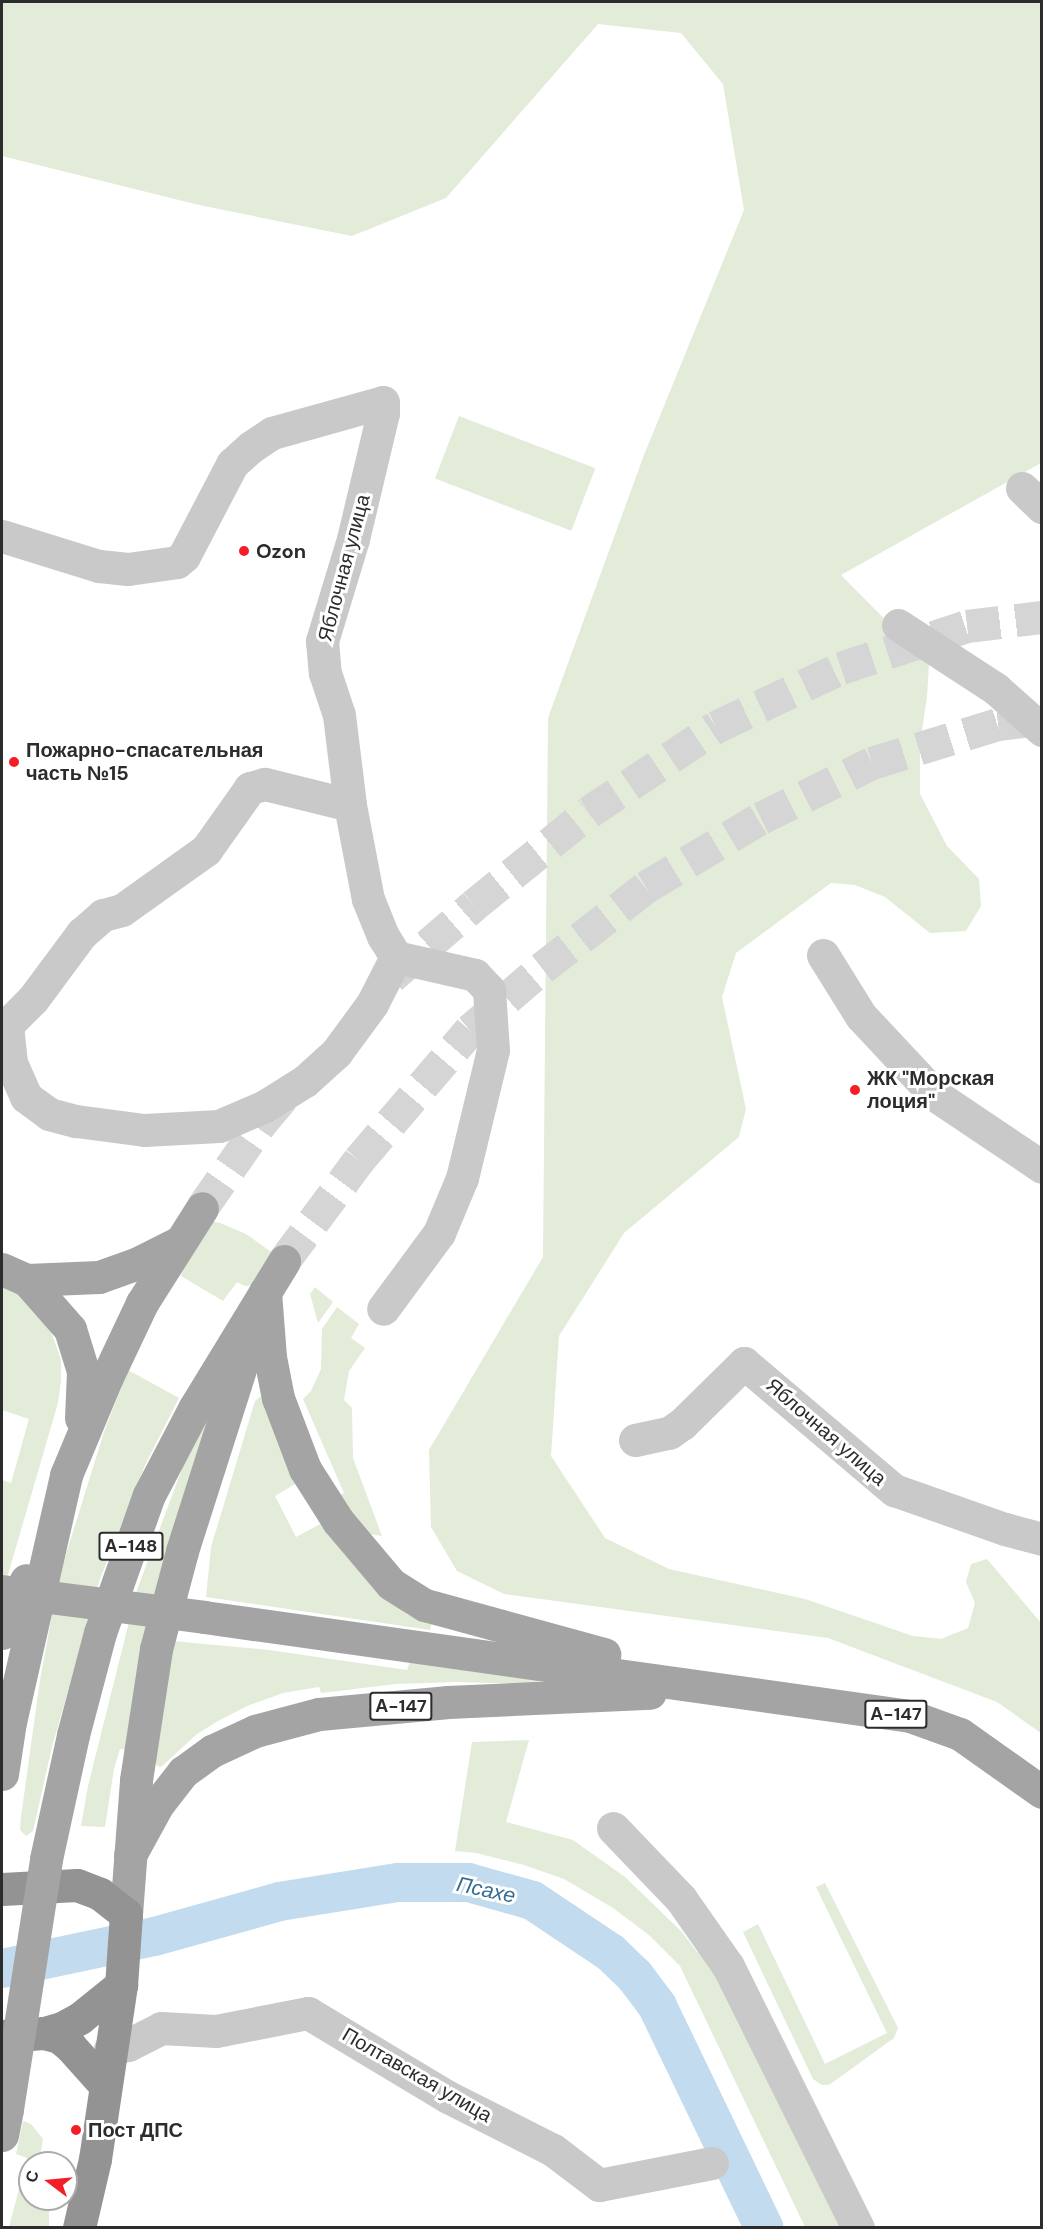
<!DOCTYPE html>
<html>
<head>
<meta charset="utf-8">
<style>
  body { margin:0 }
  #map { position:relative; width:1043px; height:2229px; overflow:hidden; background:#fff; font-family:"DM Sans",sans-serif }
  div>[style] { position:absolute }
  .green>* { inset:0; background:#e2ecd8; transform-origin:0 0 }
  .river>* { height:39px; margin:-19.5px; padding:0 19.5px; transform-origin:19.5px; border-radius:19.5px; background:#c2dbee }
  .major-tunnel>* { height:33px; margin-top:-16.5px; transform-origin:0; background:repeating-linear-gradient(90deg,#d5d5d5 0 33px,transparent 0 49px) }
  .minor>* { height:33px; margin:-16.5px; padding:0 16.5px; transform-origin:16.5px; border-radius:16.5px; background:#c9c9c9 }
  .major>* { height:33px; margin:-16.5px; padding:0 16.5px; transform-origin:16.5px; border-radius:16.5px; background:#a4a4a4 }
  .highway>* { height:33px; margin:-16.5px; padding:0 16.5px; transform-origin:16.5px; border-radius:16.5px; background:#939393 }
  .major-bridge>* { height:33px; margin:-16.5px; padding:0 16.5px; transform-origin:16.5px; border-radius:16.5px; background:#a4a4a4 }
  .dots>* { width:16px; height:16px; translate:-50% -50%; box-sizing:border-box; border:3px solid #fff; border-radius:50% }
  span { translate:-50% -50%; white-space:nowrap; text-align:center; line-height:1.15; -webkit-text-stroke:6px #fff; paint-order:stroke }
  .shield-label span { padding:2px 4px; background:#fff; border:2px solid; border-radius:4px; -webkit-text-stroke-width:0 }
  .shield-label { font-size:18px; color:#2c2c2c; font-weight:700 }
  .poi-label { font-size:20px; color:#2c2c2c; font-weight:700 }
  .left { translate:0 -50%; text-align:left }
  .street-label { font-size:20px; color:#2c2c2c }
  .water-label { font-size:21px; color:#346c94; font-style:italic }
  .frame { position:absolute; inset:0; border:3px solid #2c2c2c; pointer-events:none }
  .north { position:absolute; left:18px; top:2151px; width:60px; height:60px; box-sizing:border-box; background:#fff; border:2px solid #ababab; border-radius:50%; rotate:286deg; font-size:16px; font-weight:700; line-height:24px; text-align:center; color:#2c2c2c }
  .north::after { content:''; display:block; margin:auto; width:21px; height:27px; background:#f41e26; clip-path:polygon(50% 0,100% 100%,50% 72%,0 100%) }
</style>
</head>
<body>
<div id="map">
  <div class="green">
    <div style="clip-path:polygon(2px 2px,1041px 2px,1041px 463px,841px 575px,929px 664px,927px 697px,920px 743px,920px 794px,947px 846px,979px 879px,981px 906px,966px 931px,930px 933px,885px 897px,855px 885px,831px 883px,736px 953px,722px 997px,746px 1109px,739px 1137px,624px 1233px,559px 1336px,551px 1456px,605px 1538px,669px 1569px,805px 1599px,913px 1636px,941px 1639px,968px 1628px,975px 1603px,966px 1582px,971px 1564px,987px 1559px,1041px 1623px,1041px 1733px,997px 1702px,828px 1638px,504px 1594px,457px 1571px,431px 1527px,429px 1450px,543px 1257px,548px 718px,644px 455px,744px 210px,723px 84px,681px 33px,598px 24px,446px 198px,352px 236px,199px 205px,2px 156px)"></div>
    <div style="left:459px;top:416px;width:146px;height:67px;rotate:21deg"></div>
    <div style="clip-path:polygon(200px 1218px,220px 1223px,246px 1234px,284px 1261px,271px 1283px,245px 1286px,237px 1282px,223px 1301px,181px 1276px)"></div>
    <div style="clip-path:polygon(2px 1284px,19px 1293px,47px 1320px,61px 1360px,61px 1381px,58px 1403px,7px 1578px,2px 1577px,2px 1480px,11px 1483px,29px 1419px,2px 1410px)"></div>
    <div style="clip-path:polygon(315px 1287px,333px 1302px,318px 1323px,310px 1294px)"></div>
    <div style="clip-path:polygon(337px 1307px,359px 1324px,351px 1338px,365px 1348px,349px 1371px,344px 1400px,352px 1408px,353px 1458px,382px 1536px,356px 1532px,337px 1496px,344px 1493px,303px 1399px,311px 1391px,321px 1369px,322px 1329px)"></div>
    <div style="clip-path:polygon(128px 1370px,179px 1398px,146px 1463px,100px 1579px,52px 1747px,33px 1831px,26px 1836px,20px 1830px,21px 1817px,40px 1680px,59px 1577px,104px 1432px)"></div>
    <div style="clip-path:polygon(260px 1397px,268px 1397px,299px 1472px,295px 1484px,275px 1496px,296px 1537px,326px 1521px,390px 1600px,408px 1615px,432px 1622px,430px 1630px,206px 1597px,211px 1547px,255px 1401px)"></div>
    <div style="clip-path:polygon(206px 1422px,128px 1750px,120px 1749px,114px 1769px,105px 1827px,81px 1826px,88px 1786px,137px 1590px,183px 1466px)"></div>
    <div style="clip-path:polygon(173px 1641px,269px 1650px,407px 1670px,410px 1662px,537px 1678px,539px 1681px,537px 1683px,525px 1684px,457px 1682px,396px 1684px,321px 1693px,319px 1687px,283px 1693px,247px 1706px,218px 1721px,197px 1734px,161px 1767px,157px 1766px,155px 1761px)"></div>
    <div style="clip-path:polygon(529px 1740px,506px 1822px,573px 1840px,625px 1877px,682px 1932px,697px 1952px,714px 1958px,851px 2227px,805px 2227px,680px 1966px,649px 1935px,613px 1908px,564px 1879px,524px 1865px,476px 1853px,455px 1851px,472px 1742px)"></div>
    <div style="clip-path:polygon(825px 1883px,898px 2028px,894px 2038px,829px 2085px,822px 2085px,813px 2079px,743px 1932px,758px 1924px,825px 2064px,887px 2033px,816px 1887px)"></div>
    <div style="clip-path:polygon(23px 2121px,31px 2124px,43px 2139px,39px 2163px,30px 2163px,30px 2199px,49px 2199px,49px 2227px,9px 2227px,27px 2158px,16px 2154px)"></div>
  </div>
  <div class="river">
    <div style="left:2px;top:1968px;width:155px;rotate:-11.9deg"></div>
    <div style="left:154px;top:1936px;width:130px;rotate:-15.6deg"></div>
    <div style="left:279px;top:1901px;width:121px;rotate:-9.1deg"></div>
    <div style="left:398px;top:1882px;width:70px"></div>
    <div style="left:468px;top:1882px;width:66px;rotate:15.7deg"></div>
    <div style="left:532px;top:1900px;width:94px;rotate:33.7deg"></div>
    <div style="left:610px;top:1952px;width:33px;rotate:44deg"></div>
    <div style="left:634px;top:1975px;width:39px;rotate:53deg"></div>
    <div style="left:657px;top:2006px;width:246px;rotate:64.3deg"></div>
  </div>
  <div class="major-tunnel">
    <div style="left:391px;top:977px;width:110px;rotate:-40.9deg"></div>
    <div style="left:474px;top:905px;width:148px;rotate:-39deg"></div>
    <div style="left:589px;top:812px;width:153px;rotate:-33.8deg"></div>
    <div style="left:716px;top:727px;width:138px;rotate:-25.3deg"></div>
    <div style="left:841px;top:668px;width:133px;rotate:-18.4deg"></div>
    <div style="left:967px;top:626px;width:76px;rotate:-6.8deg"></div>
    <div style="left:202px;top:1208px;width:105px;rotate:-55.1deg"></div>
    <div style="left:262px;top:1122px;width:40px;rotate:-50deg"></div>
    <div style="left:284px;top:1261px;width:126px;rotate:-53.4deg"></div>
    <div style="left:359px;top:1160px;width:171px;rotate:-49.5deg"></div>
    <div style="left:470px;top:1030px;width:95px;rotate:-40.7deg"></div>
    <div style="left:542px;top:968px;width:132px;rotate:-37.9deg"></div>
    <div style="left:646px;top:887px;width:134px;rotate:-31deg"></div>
    <div style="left:761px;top:818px;width:124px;rotate:-26.4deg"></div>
    <div style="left:872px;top:763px;width:132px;rotate:-17.2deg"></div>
    <div style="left:998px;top:724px;width:44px;rotate:-6.5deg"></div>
  </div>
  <div class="minor">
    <div style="left:1022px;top:488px;width:28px;rotate:44deg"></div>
    <div style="left:2px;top:536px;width:102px;rotate:17.2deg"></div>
    <div style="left:99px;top:566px;width:29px;rotate:6deg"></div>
    <div style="left:128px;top:569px;width:49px;rotate:-8.1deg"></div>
    <div style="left:177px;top:562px;width:9px;rotate:-41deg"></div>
    <div style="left:184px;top:556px;width:104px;rotate:-62.4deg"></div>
    <div style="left:232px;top:464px;width:25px;rotate:-42deg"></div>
    <div style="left:251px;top:447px;width:25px;rotate:-34deg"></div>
    <div style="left:272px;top:433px;width:115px;rotate:-15.6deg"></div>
    <div style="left:383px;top:402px;width:11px;rotate:90deg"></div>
    <div style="left:383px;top:413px;width:130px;rotate:103.4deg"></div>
    <div style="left:353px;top:539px;width:107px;rotate:106.9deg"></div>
    <div style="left:322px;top:641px;width:32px;rotate:85deg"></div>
    <div style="left:325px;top:673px;width:44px;rotate:71.6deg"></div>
    <div style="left:339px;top:715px;width:91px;rotate:83deg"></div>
    <div style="left:350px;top:805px;width:96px;rotate:79.2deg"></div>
    <div style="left:368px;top:899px;width:40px;rotate:68deg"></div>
    <div style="left:383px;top:936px;width:25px;rotate:58deg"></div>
    <div style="left:396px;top:957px;width:81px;rotate:12.8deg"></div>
    <div style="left:475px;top:975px;width:21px;rotate:47deg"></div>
    <div style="left:489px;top:990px;width:60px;rotate:86.2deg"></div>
    <div style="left:493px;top:1050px;width:132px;rotate:103.6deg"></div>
    <div style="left:462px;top:1178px;width:60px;rotate:112.7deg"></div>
    <div style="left:439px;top:1233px;width:94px;rotate:126.4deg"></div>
    <div style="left:898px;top:625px;width:117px;rotate:33.1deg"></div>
    <div style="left:996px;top:689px;width:62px;rotate:41.7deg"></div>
    <div style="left:350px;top:805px;width:88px;rotate:-166.1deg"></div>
    <div style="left:265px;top:784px;width:16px;rotate:165deg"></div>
    <div style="left:250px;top:788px;width:76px;rotate:125.4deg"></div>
    <div style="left:206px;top:850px;width:103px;rotate:144.5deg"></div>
    <div style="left:122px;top:910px;width:20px;rotate:165deg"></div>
    <div style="left:103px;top:915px;width:28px;rotate:139deg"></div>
    <div style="left:82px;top:933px;width:82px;rotate:126.6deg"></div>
    <div style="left:33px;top:999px;width:37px;rotate:135deg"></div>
    <div style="left:7px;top:1025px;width:38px;rotate:84deg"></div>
    <div style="left:11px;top:1063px;width:37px;rotate:66deg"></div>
    <div style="left:26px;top:1097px;width:29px;rotate:36deg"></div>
    <div style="left:49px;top:1114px;width:28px;rotate:15deg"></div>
    <div style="left:76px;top:1121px;width:69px;rotate:7.5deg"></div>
    <div style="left:144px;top:1130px;width:75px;rotate:-3.1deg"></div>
    <div style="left:219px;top:1126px;width:50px;rotate:-23.5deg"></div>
    <div style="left:265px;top:1106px;width:47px;rotate:-32deg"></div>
    <div style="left:305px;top:1081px;width:42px;rotate:-42.1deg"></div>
    <div style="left:336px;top:1053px;width:61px;rotate:-53.7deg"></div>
    <div style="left:372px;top:1004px;width:53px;rotate:-62.9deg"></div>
    <div style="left:823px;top:955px;width:72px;rotate:58.1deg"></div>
    <div style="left:861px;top:1016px;width:108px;rotate:46.9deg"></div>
    <div style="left:935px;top:1095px;width:129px;rotate:33.9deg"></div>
    <div style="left:635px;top:1440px;width:35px;rotate:-12deg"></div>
    <div style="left:669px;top:1433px;width:16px;rotate:-35deg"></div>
    <div style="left:682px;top:1424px;width:87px;rotate:-44.5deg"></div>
    <div style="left:744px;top:1363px;width:197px;rotate:40.3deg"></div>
    <div style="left:894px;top:1490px;width:118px;rotate:19.4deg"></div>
    <div style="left:1005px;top:1529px;width:38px;rotate:15deg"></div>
    <div style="left:613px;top:1828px;width:98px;rotate:46.2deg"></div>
    <div style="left:681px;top:1899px;width:82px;rotate:55deg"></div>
    <div style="left:728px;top:1966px;width:292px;rotate:63.6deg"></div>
    <div style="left:110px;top:2049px;width:18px;rotate:-13deg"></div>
    <div style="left:128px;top:2045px;width:37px;rotate:-27deg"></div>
    <div style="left:161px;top:2028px;width:55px;rotate:3.1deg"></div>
    <div style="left:216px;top:2031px;width:94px;rotate:-11.1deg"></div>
    <div style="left:308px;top:2013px;width:163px;rotate:31deg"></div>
    <div style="left:448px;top:2097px;width:118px;rotate:26.8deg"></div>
    <div style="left:553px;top:2150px;width:58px;rotate:37.3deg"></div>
    <div style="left:599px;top:2185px;width:115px;rotate:-11deg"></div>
  </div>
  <div class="major">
    <div style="left:2px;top:1269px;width:27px;rotate:24deg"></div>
    <div style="left:27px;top:1280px;width:65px;rotate:48.7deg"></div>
    <div style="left:70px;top:1329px;width:44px;rotate:72.8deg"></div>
    <div style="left:83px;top:1371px;width:47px;rotate:92.4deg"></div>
    <div style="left:27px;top:1280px;width:72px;rotate:-2.4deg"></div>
    <div style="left:99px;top:1277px;width:41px;rotate:-19.7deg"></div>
    <div style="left:138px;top:1263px;width:45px;rotate:-26.6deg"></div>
    <div style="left:265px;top:1292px;width:65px;rotate:85.6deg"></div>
    <div style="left:270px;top:1357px;width:42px;rotate:79deg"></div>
    <div style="left:278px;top:1398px;width:76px;rotate:69.2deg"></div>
    <div style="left:305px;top:1469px;width:62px;rotate:57.6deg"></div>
    <div style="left:338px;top:1521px;width:82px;rotate:49.9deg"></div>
    <div style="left:391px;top:1584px;width:40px;rotate:32deg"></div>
    <div style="left:425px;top:1605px;width:186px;rotate:15.3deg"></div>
    <div style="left:204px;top:1617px;width:713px;rotate:7.98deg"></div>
    <div style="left:910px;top:1716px;width:53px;rotate:19.8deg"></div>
    <div style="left:960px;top:1734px;width:100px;rotate:35.3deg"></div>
    <div style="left:2px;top:1633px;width:58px;rotate:-65.6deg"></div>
    <div style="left:2px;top:1774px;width:53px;rotate:-81.3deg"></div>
    <div style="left:10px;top:1722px;width:253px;rotate:-77.2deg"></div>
    <div style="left:66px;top:1475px;width:106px;rotate:-67.3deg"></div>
    <div style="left:107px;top:1377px;width:82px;rotate:-64.7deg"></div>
    <div style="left:142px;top:1303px;width:112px;rotate:-57.7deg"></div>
    <div style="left:130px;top:1855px;width:58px;rotate:-61.2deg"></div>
    <div style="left:158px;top:1804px;width:41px;rotate:-52deg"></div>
    <div style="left:183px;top:1772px;width:36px;rotate:-36deg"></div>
    <div style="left:212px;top:1751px;width:47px;rotate:-24.9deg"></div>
    <div style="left:255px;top:1731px;width:66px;rotate:-14.9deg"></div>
    <div style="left:319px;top:1714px;width:130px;rotate:-5.3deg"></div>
    <div style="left:448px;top:1702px;width:202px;rotate:-2.6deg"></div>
    <div style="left:46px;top:1859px;width:127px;rotate:-77.7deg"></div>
    <div style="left:73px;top:1735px;width:106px;rotate:-75.2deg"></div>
    <div style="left:100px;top:1633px;width:146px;rotate:-70.5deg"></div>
    <div style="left:149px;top:1495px;width:99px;rotate:-62.4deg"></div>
    <div style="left:195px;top:1407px;width:171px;rotate:-58.6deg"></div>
    <div style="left:126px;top:1914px;width:134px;rotate:-85.7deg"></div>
    <div style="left:136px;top:1780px;width:133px;rotate:-81.3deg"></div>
    <div style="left:156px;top:1649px;width:101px;rotate:-75.1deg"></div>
    <div style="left:182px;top:1551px;width:214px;rotate:-72.3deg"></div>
    <div style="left:2px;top:2135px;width:26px;rotate:-79deg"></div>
  </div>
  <div class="highway">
    <div style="left:2px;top:1889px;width:75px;rotate:-3.1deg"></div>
    <div style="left:77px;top:1885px;width:25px;rotate:21deg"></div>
    <div style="left:100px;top:1894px;width:33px;rotate:38deg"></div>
    <div style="left:126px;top:1914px;width:71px;rotate:94deg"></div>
    <div style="left:121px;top:1985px;width:176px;rotate:98.5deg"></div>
    <div style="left:95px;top:2159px;width:71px;rotate:103.1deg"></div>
    <div style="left:44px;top:2033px;width:16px;rotate:15deg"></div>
    <div style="left:59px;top:2037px;width:14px;rotate:39deg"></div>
    <div style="left:70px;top:2046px;width:52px;rotate:48.1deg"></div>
    <div style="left:2px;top:2036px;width:42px;rotate:-4.1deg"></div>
    <div style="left:44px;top:2033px;width:19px;rotate:-16deg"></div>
    <div style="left:62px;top:2028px;width:21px;rotate:-29deg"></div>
    <div style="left:80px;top:2018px;width:53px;rotate:-38.8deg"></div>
  </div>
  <div class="major-bridge">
    <div style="left:2px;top:1591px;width:204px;rotate:7.3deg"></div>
    <div style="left:7px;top:2109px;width:253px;rotate:-81.1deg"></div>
  </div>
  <div class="dots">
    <div style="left:244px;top:551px;background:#f41e26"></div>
    <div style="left:14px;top:762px;background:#f41e26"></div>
    <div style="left:855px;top:1090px;background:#f41e26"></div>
    <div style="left:76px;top:2130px;background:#f41e26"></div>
  </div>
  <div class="shield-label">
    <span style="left:131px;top:1546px">А-148</span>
    <span style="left:401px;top:1706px">А-147</span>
    <span style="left:896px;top:1714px">А-147</span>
  </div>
  <div class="poi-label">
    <span class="left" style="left:256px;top:551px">Ozon</span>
    <span class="left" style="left:26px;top:762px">Пожарно-спасательная<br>часть №15</span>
    <span class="left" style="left:867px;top:1090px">ЖК "Морская<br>лоция"</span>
    <span class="left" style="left:88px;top:2130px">Пост ДПС</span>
  </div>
  <div class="street-label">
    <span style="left:344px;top:568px;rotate:-75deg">Яблочная улица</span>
    <span style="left:826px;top:1432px;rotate:41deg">Яблочная улица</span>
    <span style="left:417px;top:2075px;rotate:30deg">Полтавская улица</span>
  </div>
  <div class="water-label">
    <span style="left:486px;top:1890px;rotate:12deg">Псахе</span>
  </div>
  <div class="frame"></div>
  <div class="north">С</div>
</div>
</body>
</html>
